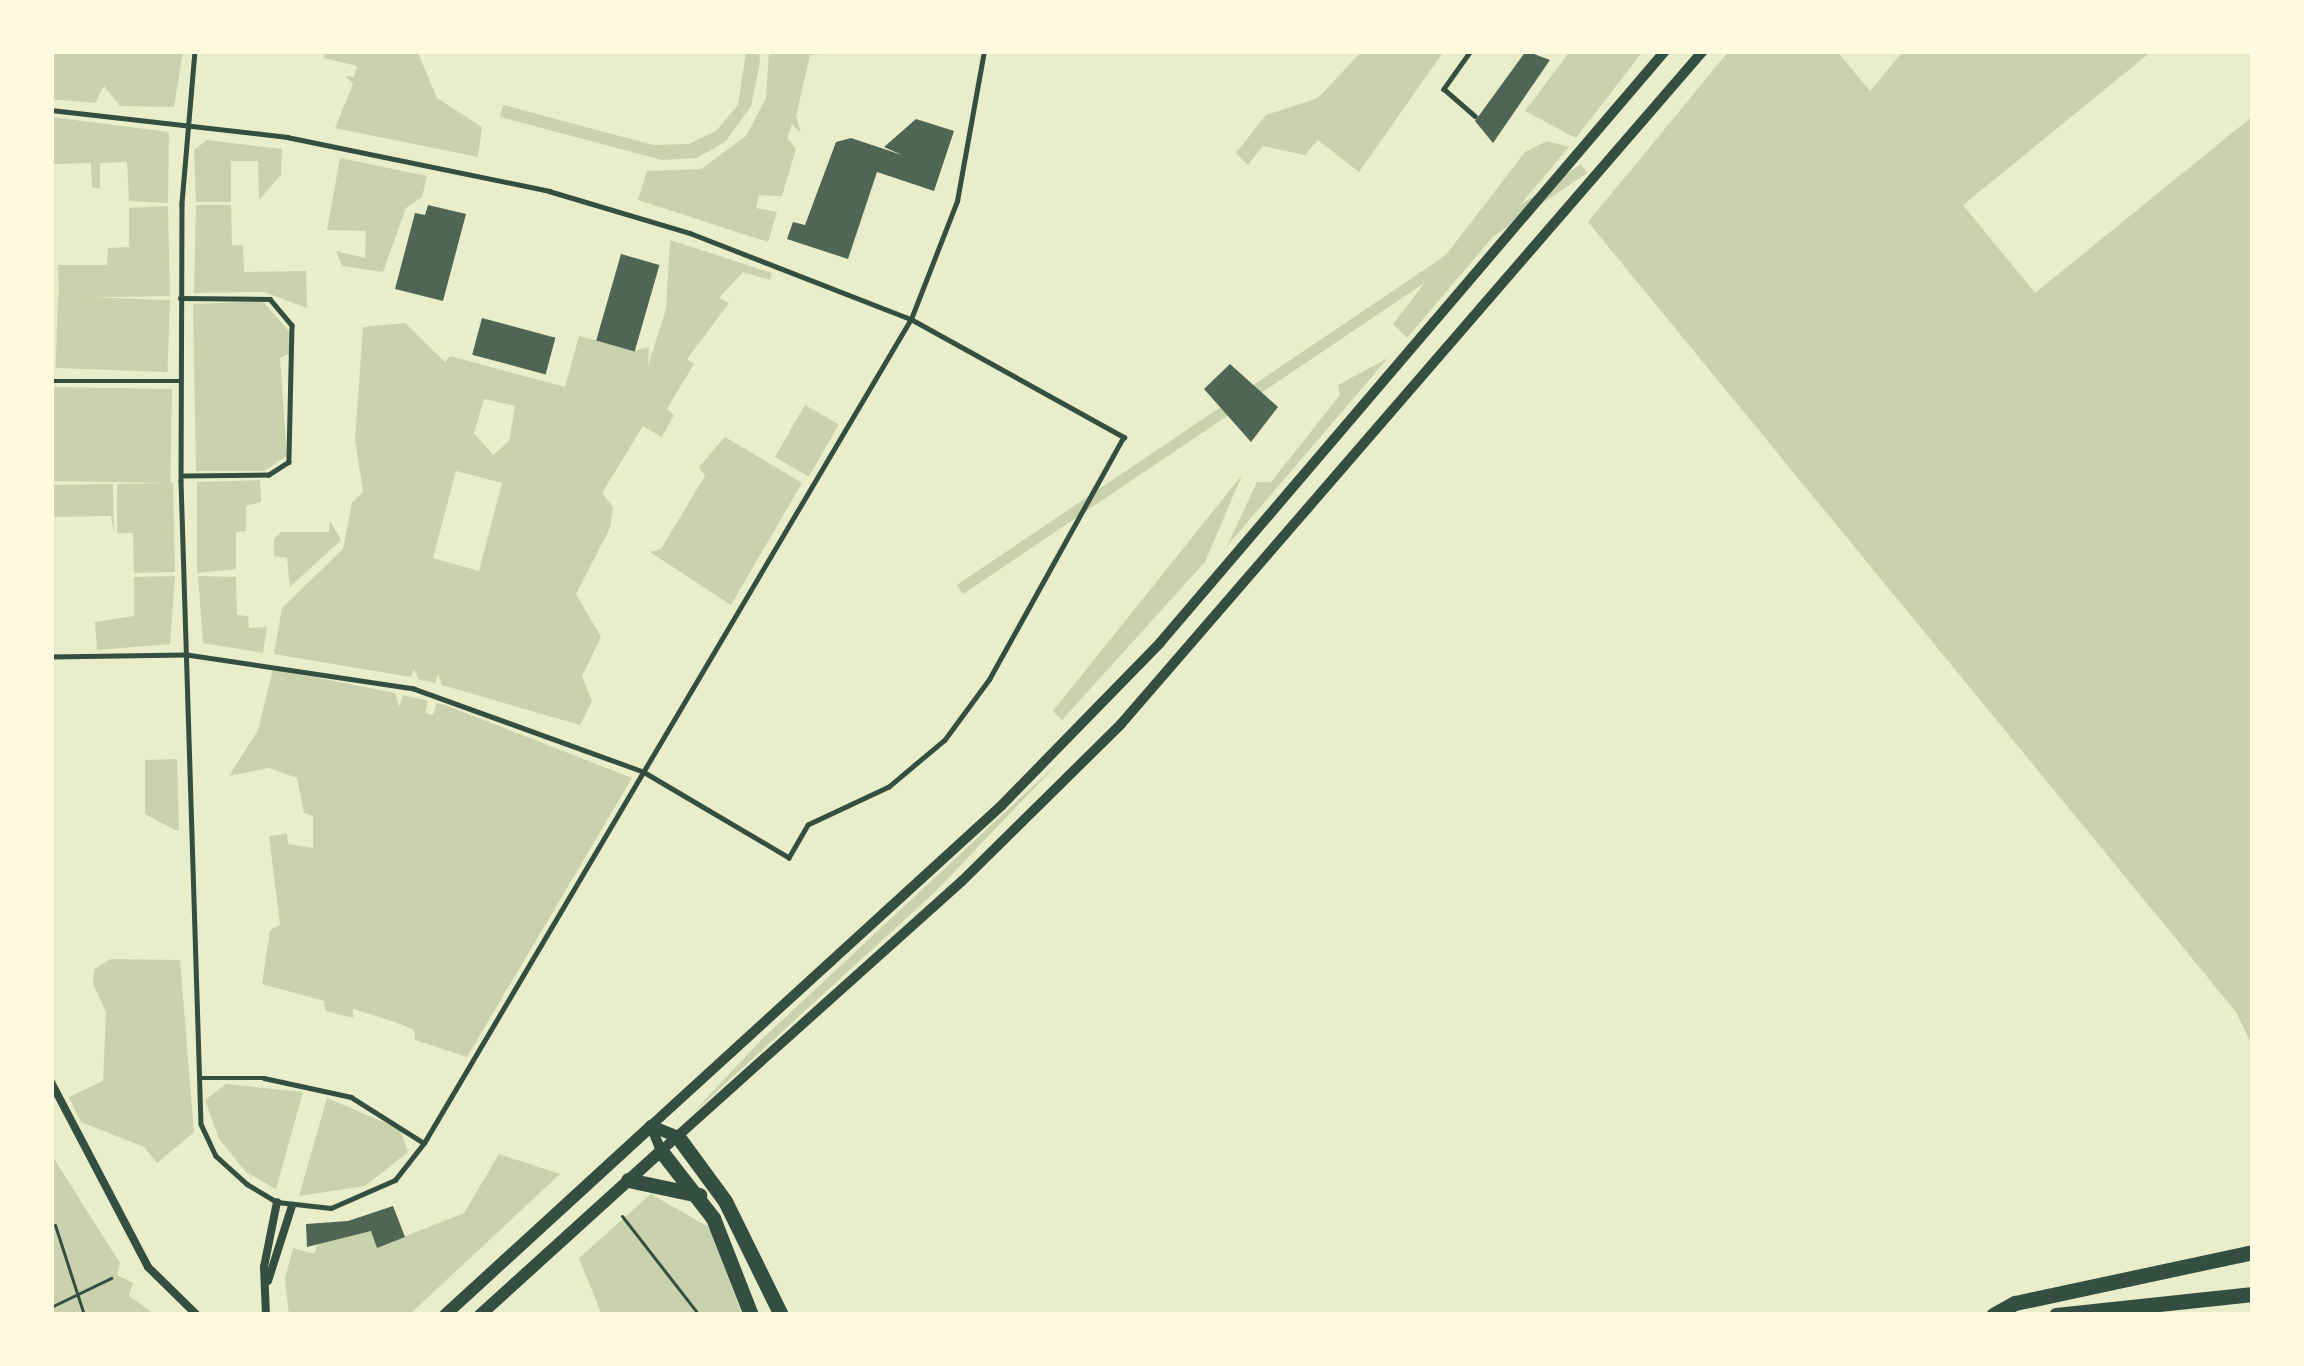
<!DOCTYPE html>
<html>
<head>
<meta charset="utf-8">
<style>
  body { margin:0 }
  #map { position:relative; width:2304px; height:1366px; overflow:hidden; background:#e9edc9; font-family:"Space Grotesk",sans-serif }
  div>[style] { position:absolute }
  .green>* { inset:0; background:#cad2ad; transform-origin:0 0 }
  .building>* { inset:0; background:#4f6655; transform-origin:0 0 }
  .path>* { height:3px; margin:-1.5px; padding:0 1.5px; transform-origin:1.5px; border-radius:1.5px; background:#344e41 }
  .service>* { height:4.5px; margin:-2.25px; padding:0 2.25px; transform-origin:2.25px; border-radius:2.25px; background:#344e41 }
  .minor>* { height:8px; margin:-4px; padding:0 4px; transform-origin:4px; border-radius:4px; background:#344e41 }
  .secondary>* { height:10px; margin:-5px; padding:0 5px; transform-origin:5px; border-radius:5px; background:#344e41 }
  .primary>* { height:12px; margin:-6px; padding:0 6px; transform-origin:6px; border-radius:6px; background:#344e41 }
  .motorway>* { height:15px; margin:-7.5px; padding:0 7.5px; transform-origin:7.5px; border-radius:7.5px; background:#344e41 }
  span { translate:-50% -50%; white-space:nowrap; text-align:center; line-height:1.15; -webkit-text-stroke:10px #fefae0; paint-order:stroke }
  .frame { position:absolute; inset:0; border:54px solid #fefae0; pointer-events:none }
</style>
</head>
<body>
<div id="map">
  <div class="green">
    <div style="clip-path:polygon(51px 51px,183px 51px,174px 107px,120px 106px,104px 86px,95px 103px,51px 99px)"></div>
    <div style="clip-path:polygon(325px 51px,417px 51px,437px 98px,482px 127px,478px 157px,335px 128px,353px 84px,345px 76px,354px 77px,357px 66px,324px 58px)"></div>
    <div style="clip-path:polygon(746px 51px,759px 51px,760px 62px,751px 106px,726px 141px,697px 158px,662px 160px,500px 117px,503px 105px,653px 145px,689px 144px,716px 131px,738px 105px)"></div>
    <div style="clip-path:polygon(769px 51px,821px 54px,810px 55px,796px 116px,801px 133px,792px 124px,787px 138px,796px 149px,782px 196px,759px 195px,756px 208px,777px 212px,768px 242px,638px 200px,647px 171px,701px 169px,746px 136px,766px 98px)"></div>
    <div style="clip-path:polygon(1362px 51px,1444px 51px,1359px 172px,1318px 140px,1305px 155px,1263px 146px,1248px 165px,1236px 153px,1266px 115px,1318px 98px)"></div>
    <div style="clip-path:polygon(1570px 51px,1643px 51px,1576px 138px,1525px 111px)"></div>
    <div style="clip-path:polygon(1729px 51px,1837px 51px,1870px 91px,1903px 51px,2152px 51px,1963px 205px,2035px 293px,2253px 116px,2253px 1047px,2236px 1012px,1588px 222px)"></div>
    <div style="clip-path:polygon(51px 117px,169px 132px,168px 203px,129px 201px,127px 162px,100px 163px,100px 189px,92px 187px,91px 163px,51px 164px)"></div>
    <div style="clip-path:polygon(207px 140px,282px 149px,281px 175px,259px 200px,258px 161px,231px 161px,231px 202px,196px 202px,194px 150px)"></div>
    <div style="clip-path:polygon(1547px 141px,1569px 147px,1407px 338px,1393px 324px,1525px 152px)"></div>
    <div style="clip-path:polygon(340px 158px,427px 176px,422px 197px,406px 208px,383px 272px,342px 266px,336px 251px,365px 258px,366px 231px,327px 230px)"></div>
    <div style="left:1581px;top:164px;width:11px;height:753px;rotate:56deg"></div>
    <div style="clip-path:polygon(196px 205px,231px 205px,232px 245px,243px 246px,244px 272px,306px 271px,307px 308px,264px 292px,194px 293px)"></div>
    <div style="clip-path:polygon(168px 206px,170px 296px,59px 298px,58px 265px,107px 265px,108px 248px,129px 247px,129px 208px)"></div>
    <div style="clip-path:polygon(evenodd,670px 240px,772px 273px,770px 280px,743px 272px,719px 298px,729px 303px,687px 359px,694px 364px,667px 409px,674px 415px,662px 437px,643px 426px,602px 493px,613px 507px,610px 528px,576px 594px,601px 637px,582px 676px,592px 701px,580px 725px,442px 685px,438px 674px,435px 683px,418px 679px,414px 669px,411px 677px,274px 654px,282px 608px,343px 549px,352px 503px,363px 492px,355px 439px,363px 327px,405px 323px,445px 362px,450px 356px,565px 387px,579px 336px,635px 351px,649px 347px,648px 366px,666px 309px,670px 240px,484px 399px,515px 406px,509px 441px,493px 455px,474px 433px,484px 399px,670px 240px,456px 471px,502px 483px,479px 571px,433px 558px,456px 471px)"></div>
    <div style="left:170px;top:300px;width:72px;height:112px;rotate:92deg"></div>
    <div style="clip-path:polygon(262px 301px,289px 331px,289px 354px,280px 358px,287px 456px,264px 471px,196px 471px,193px 304px)"></div>
    <div style="clip-path:polygon(1388px 358px,1227px 546px,1257px 482px,1271px 482px,1340px 395px,1338px 385px)"></div>
    <div style="left:51px;top:387px;width:121px;height:94px;rotate:1deg"></div>
    <div style="left:805px;top:405px;width:39px;height:60px;rotate:30deg"></div>
    <div style="clip-path:polygon(725px 437px,802px 483px,731px 605px,650px 552px,661px 549px,705px 476px,699px 467px)"></div>
    <div style="clip-path:polygon(1242px 475px,1205px 562px,1062px 720px,1053px 711px)"></div>
    <div style="clip-path:polygon(260px 480px,261px 502px,246px 506px,246px 531px,236px 532px,236px 569px,197px 573px,197px 482px)"></div>
    <div style="clip-path:polygon(173px 483px,175px 572px,134px 573px,133px 533px,117px 533px,117px 484px)"></div>
    <div style="clip-path:polygon(113px 484px,114px 533px,111px 516px,51px 517px,51px 485px)"></div>
    <div style="clip-path:polygon(330px 521px,341px 540px,290px 587px,287px 558px,274px 556px,274px 539px,281px 532px,329px 532px)"></div>
    <div style="clip-path:polygon(175px 576px,170px 644px,97px 650px,95px 622px,134px 616px,134px 577px)"></div>
    <div style="clip-path:polygon(198px 576px,236px 577px,237px 615px,248px 616px,249px 628px,267px 627px,263px 653px,203px 643px)"></div>
    <div style="clip-path:polygon(273px 669px,395px 693px,399px 707px,403px 695px,428px 701px,425px 713px,433px 715px,437px 703px,445px 705px,632px 778px,467px 1057px,415px 1040px,414px 1030px,398px 1023px,353px 1009px,353px 1018px,326px 1011px,324px 1001px,262px 984px,270px 930px,280px 925px,269px 836px,287px 834px,288px 844px,313px 848px,313px 816px,304px 813px,297px 778px,269px 768px,229px 776px,258px 730px)"></div>
    <div style="clip-path:polygon(177px 759px,179px 830px,175px 830px,145px 814px,145px 760px)"></div>
    <div style="clip-path:polygon(1062px 759px,936px 891px,692px 1114px,761px 1040px)"></div>
    <div style="clip-path:polygon(111px 959px,180px 960px,194px 1132px,157px 1163px,144px 1147px,81px 1122px,69px 1097px,103px 1081px,106px 1012px,93px 984px,94px 969px)"></div>
    <div style="clip-path:polygon(226px 1084px,303px 1092px,276px 1189px,246px 1172px,219px 1139px,205px 1100px)"></div>
    <div style="clip-path:polygon(327px 1098px,400px 1129px,408px 1152px,365px 1186px,299px 1196px)"></div>
    <div style="clip-path:polygon(51px 1154px,120px 1263px,117px 1275px,133px 1283px,129px 1296px,156px 1315px,51px 1315px)"></div>
    <div style="clip-path:polygon(499px 1154px,560px 1174px,409px 1315px,289px 1315px,285px 1279px,293px 1248px,314px 1254px,319px 1241px,371px 1231px,378px 1247px,464px 1213px)"></div>
    <div style="clip-path:polygon(651px 1194px,710px 1228px,742px 1315px,602px 1315px,579px 1258px)"></div>
  </div>
  <div class="building">
    <div style="clip-path:polygon(1526px 51px,1550px 60px,1493px 143px,1475px 121px)"></div>
    <div style="clip-path:polygon(916px 119px,954px 131px,934px 191px,877px 172px,848px 259px,787px 239px,793px 222px,805px 225px,836px 142px,851px 138px,902px 155px,884px 147px)"></div>
    <div style="clip-path:polygon(428px 205px,466px 214px,443px 301px,395px 289px,415px 213px,425px 215px)"></div>
    <div style="left:621px;top:254px;width:40px;height:90px;rotate:16deg"></div>
    <div style="left:482px;top:318px;width:76px;height:38px;rotate:15deg"></div>
    <div style="clip-path:polygon(1230px 364px,1278px 407px,1251px 442px,1204px 389px)"></div>
    <div style="clip-path:polygon(393px 1206px,405px 1237px,377px 1248px,371px 1231px,307px 1247px,306px 1224px,348px 1221px)"></div>
  </div>
  <div class="path">
    <div style="left:622px;top:1216px;width:125px;rotate:52.1deg"></div>
    <div style="left:55px;top:1225px;width:95px;rotate:72.1deg"></div>
    <div style="left:51px;top:1307px;width:67px;rotate:-25.8deg"></div>
  </div>
  <div class="service">
    <div style="left:195px;top:51px;width:154px;rotate:94.9deg"></div>
    <div style="left:182px;top:204px;width:277px;rotate:90.2deg"></div>
    <div style="left:181px;top:481px;width:643px;rotate:88.22deg"></div>
    <div style="left:201px;top:1124px;width:35px;rotate:65deg"></div>
    <div style="left:216px;top:1156px;width:42px;rotate:42.1deg"></div>
    <div style="left:247px;top:1184px;width:35px;rotate:31deg"></div>
    <div style="left:277px;top:1202px;width:54px;rotate:6.3deg"></div>
    <div style="left:331px;top:1208px;width:70px;rotate:-23.6deg"></div>
    <div style="left:395px;top:1180px;width:47px;rotate:-51.9deg"></div>
    <div style="left:424px;top:1143px;width:957px;rotate:-59.42deg"></div>
    <div style="left:911px;top:319px;width:127px;rotate:-68.7deg"></div>
    <div style="left:957px;top:201px;width:152px;rotate:-79.8deg"></div>
    <div style="left:1471px;top:51px;width:47px;rotate:125.4deg"></div>
    <div style="left:1444px;top:89px;width:41px;rotate:41.1deg"></div>
    <div style="left:51px;top:110px;width:238px;rotate:6.5deg"></div>
    <div style="left:287px;top:137px;width:268px;rotate:11.6deg"></div>
    <div style="left:549px;top:191px;width:147px;rotate:16.6deg"></div>
    <div style="left:690px;top:233px;width:237px;rotate:21.3deg"></div>
    <div style="left:911px;top:319px;width:244px;rotate:29deg"></div>
    <div style="left:1124px;top:437px;width:277px;rotate:119deg"></div>
    <div style="left:990px;top:679px;width:76px;rotate:126.4deg"></div>
    <div style="left:945px;top:740px;width:73px;rotate:140deg"></div>
    <div style="left:889px;top:787px;width:89px;rotate:154.9deg"></div>
    <div style="left:808px;top:825px;width:38px;rotate:120deg"></div>
    <div style="left:789px;top:858px;width:169px;rotate:-149.5deg"></div>
    <div style="left:643px;top:772px;width:244px;rotate:-160.1deg"></div>
    <div style="left:414px;top:689px;width:231px;rotate:-171.5deg"></div>
    <div style="left:186px;top:655px;width:135px;rotate:179.2deg"></div>
    <div style="left:180px;top:298px;width:90px;rotate:0.6deg"></div>
    <div style="left:270px;top:299px;width:34px;rotate:50deg"></div>
    <div style="left:292px;top:325px;width:137px;rotate:91.3deg"></div>
    <div style="left:289px;top:462px;width:24px;rotate:147deg"></div>
    <div style="left:269px;top:475px;width:85px;rotate:179.3deg"></div>
    <div style="left:51px;top:381px;width:129px"></div>
    <div style="left:200px;top:1078px;width:64px"></div>
    <div style="left:264px;top:1078px;width:89px;rotate:12.3deg"></div>
    <div style="left:351px;top:1097px;width:86px;rotate:32.2deg"></div>
  </div>
  <div class="minor">
    <div style="left:51px;top:1082px;width:209px;rotate:62.3deg"></div>
    <div style="left:148px;top:1267px;width:69px;rotate:44.4deg"></div>
    <div style="left:268px;top:1281px;width:79px;rotate:-72.3deg"></div>
    <div style="left:266px;top:1315px;width:48px;rotate:-92.4deg"></div>
    <div style="left:264px;top:1267px;width:66px;rotate:-78.7deg"></div>
  </div>
  <div class="secondary">
    <div style="left:1665px;top:51px;width:778px;rotate:130.47deg"></div>
    <div style="left:1160px;top:643px;width:228px;rotate:134.3deg"></div>
    <div style="left:1001px;top:806px;width:474px;rotate:137.6deg"></div>
    <div style="left:651px;top:1126px;width:27px;rotate:68deg"></div>
    <div style="left:661px;top:1151px;width:404px;rotate:-41.9deg"></div>
    <div style="left:962px;top:881px;width:223px;rotate:-44.6deg"></div>
    <div style="left:1121px;top:724px;width:890px;rotate:-49.15deg"></div>
  </div>
  <div class="primary">
    <div style="left:445px;top:1315px;width:280px;rotate:-42.5deg"></div>
    <div style="left:651px;top:1126px;width:29px;rotate:22deg"></div>
    <div style="left:480px;top:1315px;width:244px;rotate:-42.2deg"></div>
  </div>
  <div class="motorway">
    <div style="left:678px;top:1137px;width:79px;rotate:53.7deg"></div>
    <div style="left:725px;top:1201px;width:127px;rotate:63.8deg"></div>
    <div style="left:661px;top:1151px;width:85px;rotate:52.2deg"></div>
    <div style="left:713px;top:1218px;width:104px;rotate:68.6deg"></div>
    <div style="left:628px;top:1180px;width:73px;rotate:11.9deg"></div>
    <div style="left:1993px;top:1315px;width:25px;rotate:-29deg"></div>
    <div style="left:2015px;top:1303px;width:243px;rotate:-12.1deg"></div>
    <div style="left:2056px;top:1315px;width:198px;rotate:-6.1deg"></div>
  </div>
  <div class="frame"></div>
</div>
</body>
</html>
